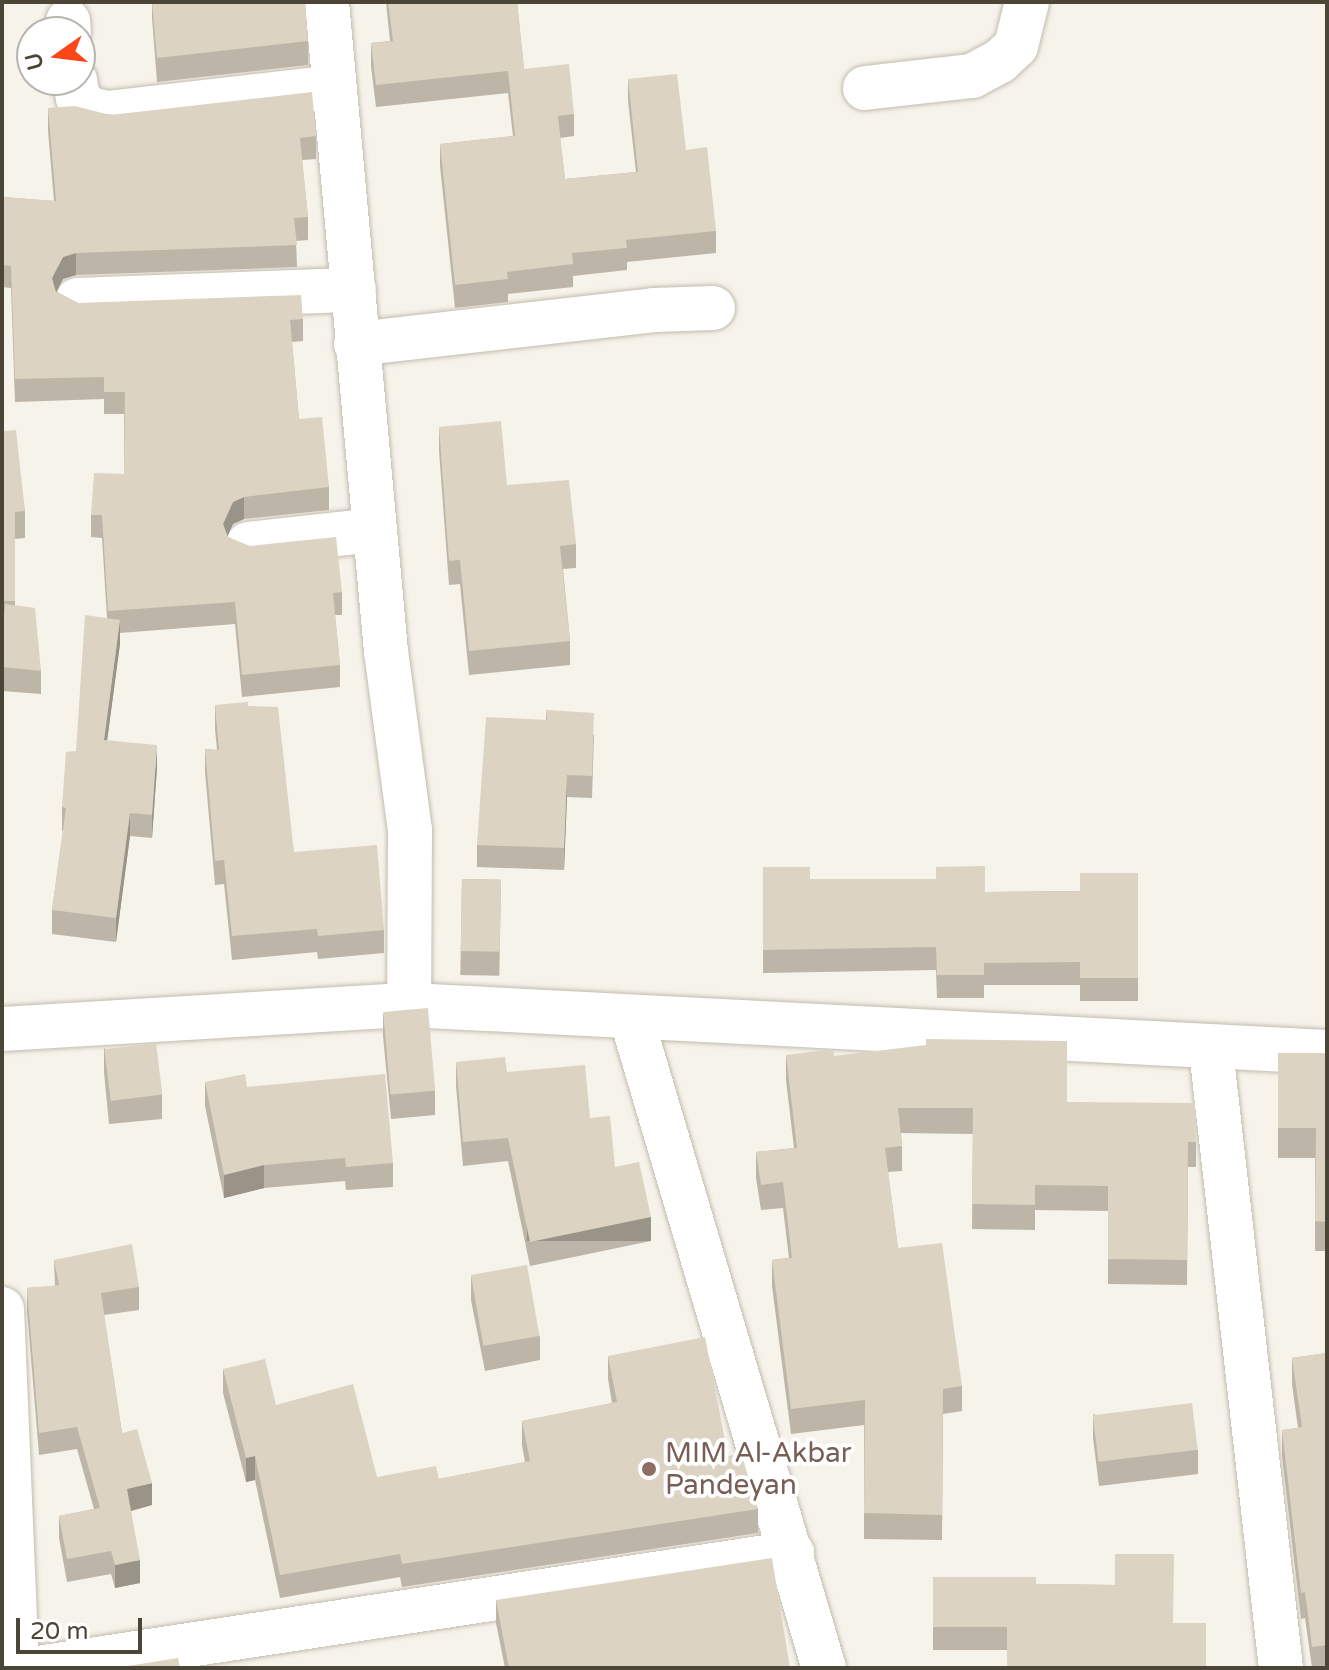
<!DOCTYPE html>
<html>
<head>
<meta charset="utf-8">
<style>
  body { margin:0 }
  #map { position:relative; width:1329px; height:1670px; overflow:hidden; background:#f6f3eb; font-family:"Varela Round",sans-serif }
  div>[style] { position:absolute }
  .roads { filter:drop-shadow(0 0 2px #c3bcad) drop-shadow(0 0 2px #c3bcad) }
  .minor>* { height:44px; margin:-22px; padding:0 22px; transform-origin:22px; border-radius:22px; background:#fff }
  .tertiary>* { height:44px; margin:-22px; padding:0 22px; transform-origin:22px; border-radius:22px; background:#fff }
  .wall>* { inset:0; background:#bdb5a7; transform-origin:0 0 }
  .shaded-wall>* { inset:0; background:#9a9488; transform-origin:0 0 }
  .building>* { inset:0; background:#dcd3c2; transform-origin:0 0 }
  .dots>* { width:22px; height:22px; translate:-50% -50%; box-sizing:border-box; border:4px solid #fff; border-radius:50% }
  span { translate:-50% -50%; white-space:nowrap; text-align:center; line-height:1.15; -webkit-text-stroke:8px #fff; paint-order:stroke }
  .education-label { font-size:28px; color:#785e54 }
  .left { translate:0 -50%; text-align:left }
  .frame { position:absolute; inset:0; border:4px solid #4b4538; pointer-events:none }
  .north { position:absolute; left:16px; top:16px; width:80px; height:80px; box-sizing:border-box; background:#fff; border:2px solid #b7b5af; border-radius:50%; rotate:256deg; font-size:22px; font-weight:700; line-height:32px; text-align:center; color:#4b4538 }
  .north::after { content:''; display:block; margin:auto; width:28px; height:36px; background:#ff4619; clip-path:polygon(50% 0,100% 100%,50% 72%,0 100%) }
  .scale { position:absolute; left:16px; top:1618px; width:126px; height:36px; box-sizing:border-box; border:4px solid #4b4538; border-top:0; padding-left:10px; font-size:24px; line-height:28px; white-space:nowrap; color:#4b4538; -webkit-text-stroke:6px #fff; paint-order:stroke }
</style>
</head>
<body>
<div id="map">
  <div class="roads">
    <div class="minor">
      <div style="left:327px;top:2px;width:652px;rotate:84.81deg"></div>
      <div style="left:386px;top:651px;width:181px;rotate:82.4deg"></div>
      <div style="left:410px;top:830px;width:175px;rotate:90.3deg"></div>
      <div style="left:68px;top:21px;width:11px;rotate:85deg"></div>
      <div style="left:75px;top:80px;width:18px;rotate:81deg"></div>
      <div style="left:78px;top:98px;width:16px;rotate:43deg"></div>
      <div style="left:90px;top:109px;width:17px;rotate:13deg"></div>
      <div style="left:107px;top:113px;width:228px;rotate:-6.5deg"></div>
      <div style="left:865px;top:88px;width:108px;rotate:-6.4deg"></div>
      <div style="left:972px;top:76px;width:32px;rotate:-28deg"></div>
      <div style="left:1000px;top:61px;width:22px;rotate:-43deg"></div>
      <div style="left:1016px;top:46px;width:45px;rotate:-76deg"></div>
      <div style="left:77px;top:300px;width:277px;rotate:-2.1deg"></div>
      <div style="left:356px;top:344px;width:300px;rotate:-6.5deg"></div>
      <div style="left:654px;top:310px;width:59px;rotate:-1.9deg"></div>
      <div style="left:248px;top:544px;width:127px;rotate:-6.3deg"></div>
      <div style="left:632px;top:1020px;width:676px;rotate:73.5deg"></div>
      <div style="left:1211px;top:1050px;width:622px;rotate:83.54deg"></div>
      <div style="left:2px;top:1309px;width:359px;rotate:87.6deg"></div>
      <div style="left:38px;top:1668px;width:763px;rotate:-8.67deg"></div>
    </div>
    <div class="tertiary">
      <div style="left:2px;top:1029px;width:408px;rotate:-3.4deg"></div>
      <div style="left:409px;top:1005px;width:919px;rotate:2.93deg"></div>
    </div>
  </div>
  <div class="wall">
    <div style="clip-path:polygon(152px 2px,305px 2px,308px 41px,308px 65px,157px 82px,152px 18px)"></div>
    <div style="clip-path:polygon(386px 2px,517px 2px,524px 69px,574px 114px,574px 136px,560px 138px,565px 179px,636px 172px,628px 101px,628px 79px,686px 150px,716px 231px,716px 253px,627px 262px,627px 270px,573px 276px,573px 287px,508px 294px,508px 302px,455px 308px,440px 166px,440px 144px,513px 136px,508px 93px,376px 107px,371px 66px,371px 43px,390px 41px)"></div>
    <div style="clip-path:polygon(48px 108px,316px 136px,316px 159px,302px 160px,308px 217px,308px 240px,296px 241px,297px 267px,76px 275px,63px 279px,57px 292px,78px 303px,303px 319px,303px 341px,292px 342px,299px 419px,329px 487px,329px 510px,244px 519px,233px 524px,228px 535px,228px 537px,342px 592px,342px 615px,335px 615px,340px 665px,340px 687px,242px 697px,235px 624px,120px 633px,120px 644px,107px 741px,157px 768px,152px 838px,130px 836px,116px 942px,52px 934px,52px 910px,63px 831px,62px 831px,62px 807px,76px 751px,107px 618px,102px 538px,91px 537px,91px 515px,124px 474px,124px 414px,104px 414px,104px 399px,15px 402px,11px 288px,2px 287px,2px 197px,54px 201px,48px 131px)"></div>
    <div style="clip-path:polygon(439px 427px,576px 544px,576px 568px,563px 569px,570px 641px,570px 665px,469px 675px,460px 584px,449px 585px,439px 451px)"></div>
    <div style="clip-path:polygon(2px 431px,25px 511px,25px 538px,15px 539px,15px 606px,41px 671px,41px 694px,2px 691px)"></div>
    <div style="clip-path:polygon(215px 705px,248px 706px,294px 852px,384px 930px,384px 953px,318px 959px,317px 952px,232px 960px,224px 884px,215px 885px,205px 772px,205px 749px,217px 750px,215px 729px)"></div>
    <div style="clip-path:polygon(546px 710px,594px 735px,592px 798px,567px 797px,564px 870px,477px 867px,477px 845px,546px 720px)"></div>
    <div style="clip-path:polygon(763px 867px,810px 879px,985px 892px,1080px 891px,1138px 873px,1138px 1001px,1080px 1001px,1080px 985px,984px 985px,984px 998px,937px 998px,936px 970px,763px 973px)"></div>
    <div style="left:462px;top:879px;width:39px;height:96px;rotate:1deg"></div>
    <div style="clip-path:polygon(383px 1013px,435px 1091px,435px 1115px,391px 1119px,383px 1036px)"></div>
    <div style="clip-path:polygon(104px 1048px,162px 1095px,162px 1119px,109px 1124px,104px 1072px)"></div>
    <div style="clip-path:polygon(1278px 1053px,1327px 1053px,1327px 1251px,1315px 1251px,1315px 1158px,1278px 1158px)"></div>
    <div style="clip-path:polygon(786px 1055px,834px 1056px,1067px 1102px,1196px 1142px,1196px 1167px,1188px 1167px,1187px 1285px,1108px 1284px,1108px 1211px,1035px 1210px,1035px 1230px,972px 1229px,973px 1134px,901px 1133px,902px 1146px,902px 1171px,888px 1172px,898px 1248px,962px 1386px,962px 1411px,943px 1414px,942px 1540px,864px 1539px,864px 1425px,791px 1434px,772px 1286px,772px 1260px,789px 1258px,783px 1208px,761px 1210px,756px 1178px,756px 1152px,794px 1148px,786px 1080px)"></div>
    <div style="clip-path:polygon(456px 1062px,507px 1072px,590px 1118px,651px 1241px,530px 1266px,508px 1161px,463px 1166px,456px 1086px)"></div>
    <div style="clip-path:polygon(205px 1082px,247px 1087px,393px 1163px,393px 1187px,346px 1190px,345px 1181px,264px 1188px,224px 1198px,205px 1106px)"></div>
    <div style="clip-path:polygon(54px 1260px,139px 1287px,139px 1310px,104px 1315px,122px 1433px,152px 1505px,131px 1511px,140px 1583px,115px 1588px,111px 1574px,67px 1582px,59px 1538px,59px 1516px,94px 1509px,77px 1449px,39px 1455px,27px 1310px,27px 1288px,55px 1286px)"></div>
    <div style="clip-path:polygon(471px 1276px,540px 1336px,540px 1360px,485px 1371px,471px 1300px)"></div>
    <div style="clip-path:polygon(1327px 1353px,1327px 1668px,1312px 1668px,1305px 1618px,1301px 1619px,1282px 1456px,1282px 1430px,1298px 1428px,1292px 1384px,1292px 1358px)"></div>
    <div style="clip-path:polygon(608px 1356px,728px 1456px,758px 1509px,758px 1533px,402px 1587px,400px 1577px,280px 1598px,255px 1480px,246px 1482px,223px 1393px,223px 1369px,377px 1477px,439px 1479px,525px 1462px,522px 1445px,522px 1421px,612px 1403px,608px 1379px)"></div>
    <div style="clip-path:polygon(1093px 1414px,1198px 1450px,1198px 1474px,1099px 1486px,1093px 1438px)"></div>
    <div style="clip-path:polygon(1174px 1554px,1007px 1650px,933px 1650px,933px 1577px,1036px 1584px,1115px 1585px)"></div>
    <div style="clip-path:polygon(496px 1600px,790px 1668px,505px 1668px,496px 1623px)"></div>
  </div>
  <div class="shaded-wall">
    <div style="clip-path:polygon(76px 253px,76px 275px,63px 279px,52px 300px,52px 278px,63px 257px)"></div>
    <div style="clip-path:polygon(244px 497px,244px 519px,233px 524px,223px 546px,223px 524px,233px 502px)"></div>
    <div style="clip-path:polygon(120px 620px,120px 644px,104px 764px,104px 740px)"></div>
    <div style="clip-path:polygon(157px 745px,157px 768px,152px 838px,152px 815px)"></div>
    <div style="clip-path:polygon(567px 775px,567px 797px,564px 870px,564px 848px)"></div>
    <div style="clip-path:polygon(130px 813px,130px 836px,116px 942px,116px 918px)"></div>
    <div style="clip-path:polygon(264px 1165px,264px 1188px,224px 1198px,224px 1175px)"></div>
    <div style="left:651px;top:1217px;width:24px;height:124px;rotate:90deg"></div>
    <div style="clip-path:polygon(255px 1456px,255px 1480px,246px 1482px,246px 1458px)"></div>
    <div style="clip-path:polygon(152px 1483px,152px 1505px,127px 1512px,127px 1489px)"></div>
    <div style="clip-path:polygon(140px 1560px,140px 1583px,115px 1588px,115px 1565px)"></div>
  </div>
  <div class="building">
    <div style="clip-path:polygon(152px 2px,305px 2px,308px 41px,157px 58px)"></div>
    <div style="clip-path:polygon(388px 2px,517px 2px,524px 69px,569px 64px,574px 114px,558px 116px,565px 179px,638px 172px,628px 79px,677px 74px,686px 150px,707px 147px,716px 231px,626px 240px,627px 248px,572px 253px,573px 264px,507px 272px,508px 279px,455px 285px,440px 144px,515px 136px,508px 71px,376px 85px,371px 43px,393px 41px)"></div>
    <div style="clip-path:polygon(312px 92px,316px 136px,300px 138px,308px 217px,294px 218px,297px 245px,76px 253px,63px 257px,52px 278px,56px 292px,78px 303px,301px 295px,303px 319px,290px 320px,299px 419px,322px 417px,329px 487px,244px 497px,233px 502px,223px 524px,228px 537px,250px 546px,336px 537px,342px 592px,333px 593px,340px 665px,242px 675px,235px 602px,108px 611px,102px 515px,91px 515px,94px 473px,124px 474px,125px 392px,104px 392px,104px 377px,15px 379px,11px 266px,2px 265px,2px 197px,56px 201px,48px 108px,75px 106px,110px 115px)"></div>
    <div style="clip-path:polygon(501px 421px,507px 485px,569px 480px,576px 544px,560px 546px,570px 641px,469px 651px,460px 560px,449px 561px,439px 427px)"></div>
    <div style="clip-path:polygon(16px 430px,25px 511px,15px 512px,15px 601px,2px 601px,2px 431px)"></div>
    <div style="clip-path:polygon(5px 604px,35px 608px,41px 671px,2px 667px,2px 636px)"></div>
    <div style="clip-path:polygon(85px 615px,120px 620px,104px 740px,157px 745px,152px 815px,130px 813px,116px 918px,52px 910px,66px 808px,62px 807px,66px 752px,76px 751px)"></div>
    <div style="clip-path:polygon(248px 702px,248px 706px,278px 707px,294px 852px,377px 845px,384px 930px,318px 936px,317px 929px,232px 936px,224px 860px,215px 861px,205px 749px,219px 750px,215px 705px)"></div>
    <div style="clip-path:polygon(546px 710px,594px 713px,592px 776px,567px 775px,564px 848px,477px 845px,486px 717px,547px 720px)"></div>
    <div style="clip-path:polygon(985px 866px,985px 892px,1080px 891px,1080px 873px,1138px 873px,1138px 978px,1080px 978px,1080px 962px,984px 963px,984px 975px,937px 975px,936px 947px,763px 950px,763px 867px,810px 867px,810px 879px,936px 879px,936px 867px)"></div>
    <div style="left:462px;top:879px;width:39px;height:72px;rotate:1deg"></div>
    <div style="left:428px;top:1008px;width:83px;height:45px;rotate:85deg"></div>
    <div style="clip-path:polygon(926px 1039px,1067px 1041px,1067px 1102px,1195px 1103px,1196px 1142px,1188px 1142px,1187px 1260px,1108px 1259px,1108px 1186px,1035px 1185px,1035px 1205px,972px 1204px,973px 1108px,898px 1108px,902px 1146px,885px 1148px,898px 1248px,942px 1243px,962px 1386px,943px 1389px,942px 1515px,864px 1513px,865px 1400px,791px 1409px,772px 1260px,792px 1258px,783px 1182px,761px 1185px,756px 1152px,797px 1148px,786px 1055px,833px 1049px,834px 1056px,926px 1045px)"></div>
    <div style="left:156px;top:1043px;width:52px;height:52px;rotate:83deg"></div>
    <div style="clip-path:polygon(1278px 1053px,1327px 1053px,1327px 1222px,1315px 1221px,1316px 1128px,1278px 1128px)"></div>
    <div style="clip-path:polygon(505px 1057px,507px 1072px,585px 1065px,590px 1118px,610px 1116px,615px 1167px,639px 1162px,651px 1217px,530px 1242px,508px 1138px,463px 1142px,456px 1062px)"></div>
    <div style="clip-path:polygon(245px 1074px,247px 1087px,385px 1074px,393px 1163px,346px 1167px,345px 1158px,264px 1165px,224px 1175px,205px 1082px)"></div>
    <div style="clip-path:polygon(132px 1244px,139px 1287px,101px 1293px,122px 1433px,137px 1429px,152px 1483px,127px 1489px,140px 1560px,115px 1565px,111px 1551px,67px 1559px,59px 1516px,100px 1508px,77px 1427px,39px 1433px,27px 1288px,59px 1285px,54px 1260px)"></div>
    <div style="left:527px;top:1265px;width:72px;height:57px;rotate:80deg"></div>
    <div style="clip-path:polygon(705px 1337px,728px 1456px,741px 1453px,758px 1509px,402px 1564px,400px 1554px,280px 1575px,255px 1456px,246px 1458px,223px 1369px,265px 1359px,276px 1405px,353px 1384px,377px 1477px,436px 1466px,439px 1479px,530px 1461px,522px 1421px,617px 1402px,608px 1356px)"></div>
    <div style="clip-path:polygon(1327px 1353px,1327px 1645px,1312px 1647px,1305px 1592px,1301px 1593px,1282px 1430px,1302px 1427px,1292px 1358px)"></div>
    <div style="left:1192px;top:1403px;width:47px;height:100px;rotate:83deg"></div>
    <div style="clip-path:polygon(1115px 1554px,1174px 1554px,1173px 1623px,1206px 1623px,1206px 1668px,1007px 1668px,1007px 1627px,933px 1627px,933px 1577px,1036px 1577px,1036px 1584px,1115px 1585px)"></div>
    <div style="clip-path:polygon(772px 1558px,790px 1668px,509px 1668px,496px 1600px)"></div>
    <div style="clip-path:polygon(178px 1658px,180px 1668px,115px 1668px)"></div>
  </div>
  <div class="dots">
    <div style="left:649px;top:1469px;background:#8d6e63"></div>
  </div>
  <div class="education-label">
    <span class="left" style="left:665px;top:1469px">MIM Al-Akbar<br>Pandeyan</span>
  </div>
  <div class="frame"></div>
  <div class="north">U</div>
  <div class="scale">20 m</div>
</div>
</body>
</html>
